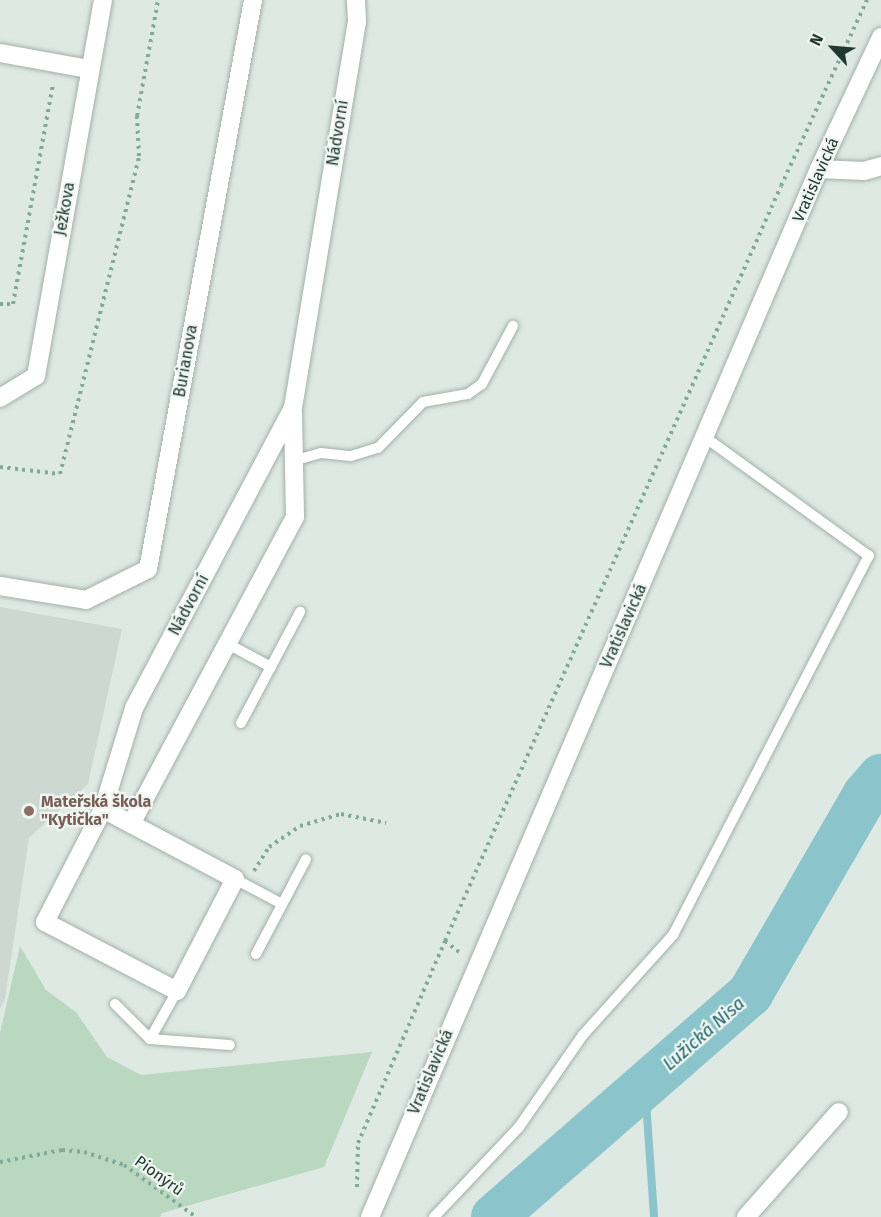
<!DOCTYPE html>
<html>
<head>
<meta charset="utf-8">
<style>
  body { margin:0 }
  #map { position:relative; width:881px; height:1217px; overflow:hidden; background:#dfe9e4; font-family:"Fira Sans",sans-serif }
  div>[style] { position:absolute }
  .built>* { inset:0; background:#cdd8d2 }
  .green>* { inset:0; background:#b9d8bf }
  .stream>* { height:8px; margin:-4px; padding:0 4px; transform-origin:4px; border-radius:4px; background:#8bc4ca }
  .river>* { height:46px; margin:-23px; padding:0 23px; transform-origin:23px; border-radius:23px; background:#8bc4ca }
  .path>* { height:4px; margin-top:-2px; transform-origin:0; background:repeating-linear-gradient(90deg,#82aa9a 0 3px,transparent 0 7.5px) }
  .roads { filter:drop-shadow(0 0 2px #a2b0aa) drop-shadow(0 0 2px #a2b0aa) }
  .service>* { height:10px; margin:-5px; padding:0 5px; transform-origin:5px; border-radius:5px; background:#fff }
  .minor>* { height:18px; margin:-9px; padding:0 9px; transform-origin:9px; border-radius:9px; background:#fff }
  .tertiary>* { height:18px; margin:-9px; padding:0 9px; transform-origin:9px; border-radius:9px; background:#fff }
  .dots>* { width:16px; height:16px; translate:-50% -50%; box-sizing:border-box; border:3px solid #eff6f2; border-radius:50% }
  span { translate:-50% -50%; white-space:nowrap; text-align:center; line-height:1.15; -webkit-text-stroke:4.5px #eff6f2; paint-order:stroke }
  .street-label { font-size:16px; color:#213730 }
  .education-label { font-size:16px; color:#785e54; font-weight:700 }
  .left { translate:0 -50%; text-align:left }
  .water-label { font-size:18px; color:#21656d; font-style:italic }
  .north { position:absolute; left:803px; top:18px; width:60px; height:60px; -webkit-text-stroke:4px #eff6f2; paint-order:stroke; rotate:296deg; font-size:16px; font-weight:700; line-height:24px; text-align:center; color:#213730 }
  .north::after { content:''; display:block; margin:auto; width:21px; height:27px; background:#213730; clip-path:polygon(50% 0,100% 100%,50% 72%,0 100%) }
</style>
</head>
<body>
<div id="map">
  <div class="built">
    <div style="clip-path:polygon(0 607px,122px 629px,88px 784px,29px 838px,5px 999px,0 1009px)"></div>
  </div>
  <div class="green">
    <div style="clip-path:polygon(20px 946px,46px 990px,76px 1012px,107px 1057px,141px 1075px,372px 1052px,324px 1167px,162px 1213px,160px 1217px,0 1217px,0 1033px)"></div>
  </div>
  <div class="stream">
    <div style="left:645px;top:1087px;width:130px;rotate:86deg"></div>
  </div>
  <div class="river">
    <div style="left:494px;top:1217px;width:340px;rotate:-41.1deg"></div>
    <div style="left:750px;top:994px;width:231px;rotate:-59.9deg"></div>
    <div style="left:866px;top:794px;width:23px;rotate:-49deg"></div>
  </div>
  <div class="path">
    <div style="left:0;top:304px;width:13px"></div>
    <div style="left:13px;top:304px;width:224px;rotate:-79.7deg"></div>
    <div style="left:0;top:467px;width:60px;rotate:6.7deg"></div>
    <div style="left:60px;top:474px;width:328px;rotate:-76deg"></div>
    <div style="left:139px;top:156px;width:40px;rotate:-92.9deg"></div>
    <div style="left:137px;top:116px;width:118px;rotate:-79.7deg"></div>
    <div style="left:254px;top:871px;width:28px;rotate:-58deg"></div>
    <div style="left:269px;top:847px;width:37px;rotate:-34deg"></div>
    <div style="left:300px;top:826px;width:43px;rotate:-16.3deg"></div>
    <div style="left:341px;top:814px;width:46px;rotate:11.3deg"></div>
    <div style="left:459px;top:952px;width:18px;rotate:-142deg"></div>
    <div style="left:445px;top:941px;width:826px;rotate:-66.01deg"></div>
    <div style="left:781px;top:186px;width:205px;rotate:-65.2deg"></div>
    <div style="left:0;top:1162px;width:63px;rotate:-11deg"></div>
    <div style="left:62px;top:1150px;width:22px;rotate:5deg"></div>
    <div style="left:84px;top:1152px;width:42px;rotate:18deg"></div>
    <div style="left:124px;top:1165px;width:89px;rotate:35.8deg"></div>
    <div style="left:357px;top:1187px;width:44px;rotate:-88.7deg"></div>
    <div style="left:358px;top:1143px;width:220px;rotate:-66.7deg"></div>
  </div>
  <div class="roads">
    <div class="service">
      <div style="left:293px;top:461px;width:29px;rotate:-16deg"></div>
      <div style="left:321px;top:453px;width:30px;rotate:6deg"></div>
      <div style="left:351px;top:456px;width:28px;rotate:-17deg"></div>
      <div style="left:378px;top:448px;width:64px;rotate:-45.6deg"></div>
      <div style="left:423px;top:402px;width:46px;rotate:-10.1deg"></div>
      <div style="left:468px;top:394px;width:17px;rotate:-36deg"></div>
      <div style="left:482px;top:384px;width:66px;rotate:-61.9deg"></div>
      <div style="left:226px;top:643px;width:51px;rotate:28.1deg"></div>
      <div style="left:241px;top:723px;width:126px;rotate:-62deg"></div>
      <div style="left:235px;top:879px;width:53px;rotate:28deg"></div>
      <div style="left:256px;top:954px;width:107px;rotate:-62.2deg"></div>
      <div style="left:115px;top:1004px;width:49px;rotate:45deg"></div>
      <div style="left:150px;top:1039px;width:80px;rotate:4.3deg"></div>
      <div style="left:150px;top:1039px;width:55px;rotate:-60.6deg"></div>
      <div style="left:434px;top:1217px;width:124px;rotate:-46.6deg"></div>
      <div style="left:519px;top:1127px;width:112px;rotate:-55.2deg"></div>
      <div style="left:583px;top:1035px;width:135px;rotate:-48deg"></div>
      <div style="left:673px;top:935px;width:427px;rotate:-62.7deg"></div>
      <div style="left:869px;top:556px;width:201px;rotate:-144.1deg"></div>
    </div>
    <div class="minor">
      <div style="left:0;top:53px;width:90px;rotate:10.2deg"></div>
      <div style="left:819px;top:169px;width:45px;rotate:2.5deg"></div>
      <div style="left:864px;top:171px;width:18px;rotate:-16deg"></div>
      <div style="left:0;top:398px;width:42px;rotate:-31.4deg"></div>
      <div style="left:36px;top:376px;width:382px;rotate:-79.9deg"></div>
      <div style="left:0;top:586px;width:87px;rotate:9.2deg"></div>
      <div style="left:86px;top:600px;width:69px;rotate:-26.6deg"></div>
      <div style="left:148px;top:569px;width:579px;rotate:-79.54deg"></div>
      <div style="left:103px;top:809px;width:149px;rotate:27.9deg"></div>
      <div style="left:235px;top:879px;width:126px;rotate:117.4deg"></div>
      <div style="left:177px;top:991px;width:149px;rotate:-152.4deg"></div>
      <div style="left:45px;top:922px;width:127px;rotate:-62.8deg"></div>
      <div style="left:103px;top:809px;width:106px;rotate:-72.9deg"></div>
      <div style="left:134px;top:708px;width:340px;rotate:-62.1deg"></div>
      <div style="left:293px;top:408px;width:392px;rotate:-80.6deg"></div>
      <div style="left:357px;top:21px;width:21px;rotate:-93deg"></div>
      <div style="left:131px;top:824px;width:348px;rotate:-61.9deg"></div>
      <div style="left:295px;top:517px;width:104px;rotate:-91.1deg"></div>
      <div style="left:746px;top:1217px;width:140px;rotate:-48.5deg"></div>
    </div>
    <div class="tertiary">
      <div style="left:370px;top:1217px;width:1140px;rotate:-66.81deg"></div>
      <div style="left:819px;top:169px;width:146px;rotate:-64.8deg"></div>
    </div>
  </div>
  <div class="dots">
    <div style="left:29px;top:811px;background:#8d6e63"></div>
  </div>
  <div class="street-label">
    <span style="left:338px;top:133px;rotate:-81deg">Nádvorní</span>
    <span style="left:816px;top:180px;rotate:-66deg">Vratislavická</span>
    <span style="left:65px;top:209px;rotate:-80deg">Ježkova</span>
    <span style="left:186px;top:361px;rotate:-80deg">Burianova</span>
    <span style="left:189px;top:605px;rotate:-62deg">Nádvorní</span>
    <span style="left:624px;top:626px;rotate:-66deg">Vratislavická</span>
    <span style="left:431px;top:1072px;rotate:-67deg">Vratislavická</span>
    <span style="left:159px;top:1176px;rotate:36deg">Pionýrů</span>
  </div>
  <div class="education-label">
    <span class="left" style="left:41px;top:811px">Mateřská škola<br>"Kytička"</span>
  </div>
  <div class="water-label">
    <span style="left:704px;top:1034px;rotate:-41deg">Lužická Nisa</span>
  </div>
  <div class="north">N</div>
</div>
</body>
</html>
